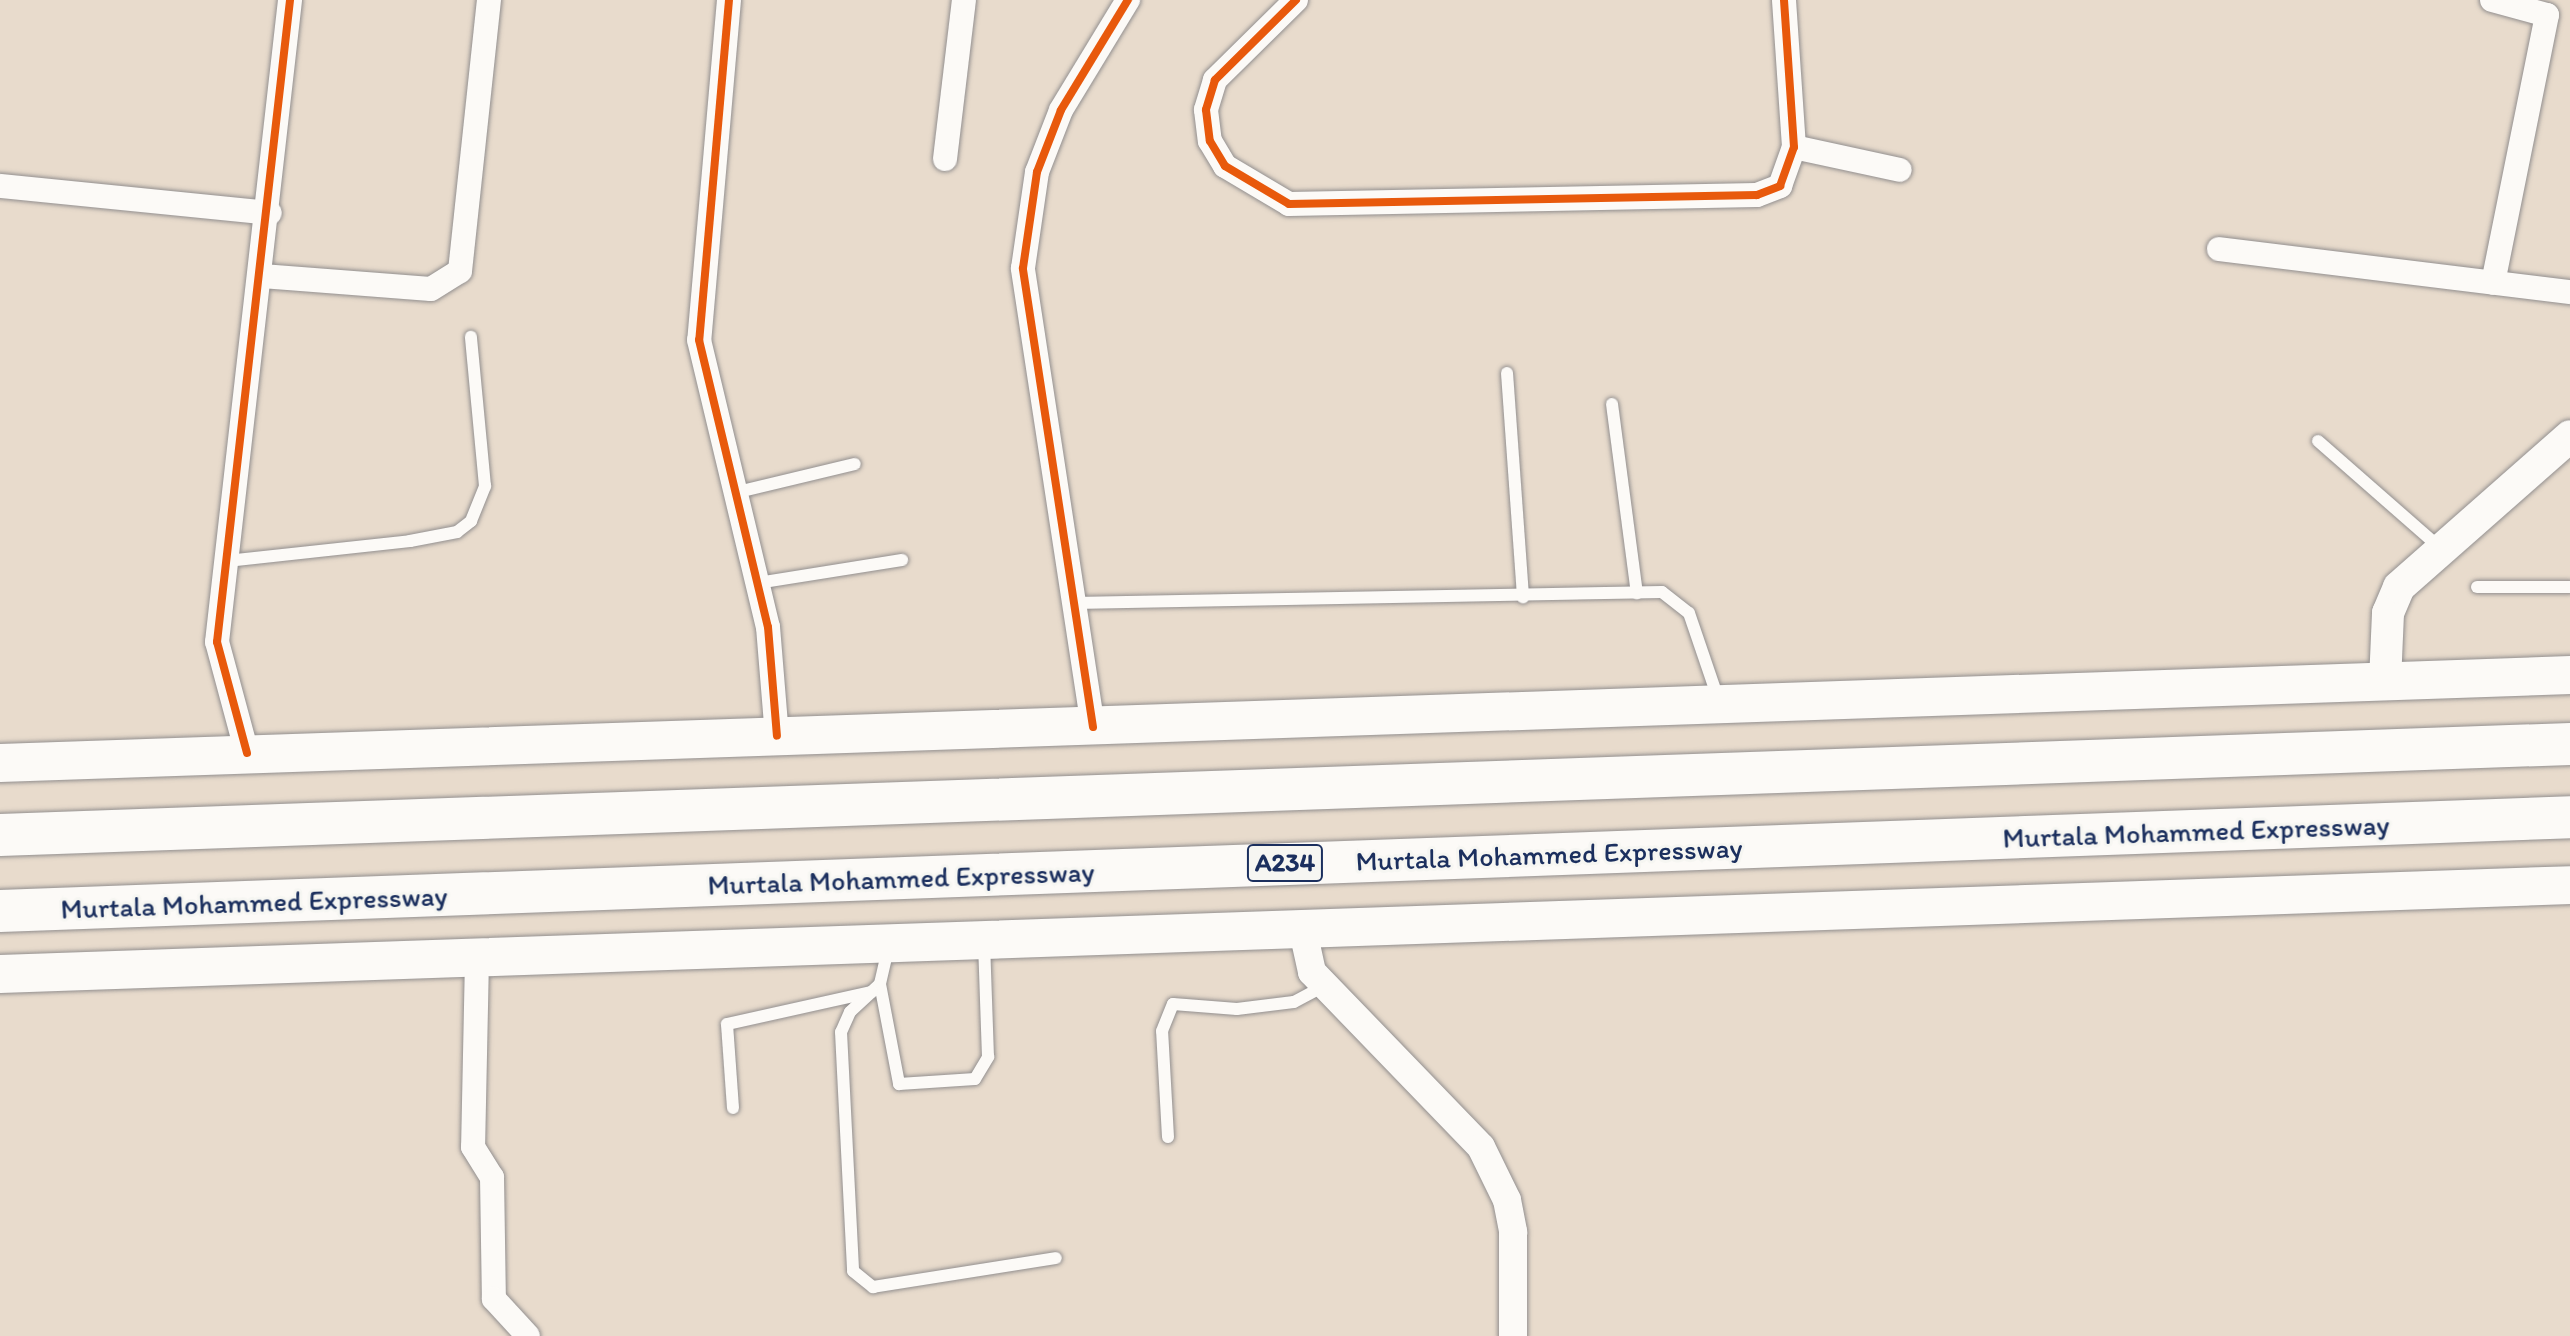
<!DOCTYPE html>
<html>
<head>
<meta charset="utf-8">
<style>
  body { margin:0 }
  #map { position:relative; width:2570px; height:1336px; overflow:hidden; background:#e8dbcc; font-family:Itim,sans-serif }
  div>[style] { position:absolute }
  .roads { filter:drop-shadow(0 0 2px #928f8f) drop-shadow(0 0 2px #928f8f) }
  .service>* { height:12px; margin:-6px; padding:0 6px; transform-origin:6px; border-radius:6px; background:#fcfaf7 }
  .minor>* { height:24px; margin:-12px; padding:0 12px; transform-origin:12px; border-radius:12px; background:#fcfaf7 }
  .tertiary>* { height:28px; margin:-14px; padding:0 14px; transform-origin:14px; border-radius:14px; background:#fcfaf7 }
  .secondary>* { height:32px; margin:-16px; padding:0 16px; transform-origin:16px; border-radius:16px; background:#fcfaf7 }
  .trunk>* { height:38px; margin:-19px; padding:0 19px; transform-origin:19px; border-radius:19px; background:#fcfaf7 }
  .motorway>* { height:42px; margin:-21px; padding:0 21px; transform-origin:21px; border-radius:21px; background:#fcfaf7 }
  .cycleway>* { height:8px; margin:-4px; padding:0 4px; transform-origin:4px; border-radius:4px; background:#e8590c }
  span { translate:-50% -50%; white-space:nowrap; text-align:center; line-height:1.15; -webkit-text-stroke:6px #f6f6f2; paint-order:stroke }
  .shield-label span { padding:2px 6px; background:#f6f6f2; border:2px solid; border-radius:6px; -webkit-text-stroke-width:0 }
  .shield-label { font-size:26px; color:#1b2f5e; font-weight:700 }
  .street-label { font-size:28px; color:#1b2f5e }
</style>
</head>
<body>
<div id="map">
  <div class="roads">
    <div class="service">
      <div style="left:1507px;top:373px;width:225px;rotate:85.9deg"></div>
      <div style="left:1612px;top:404px;width:191px;rotate:82.5deg"></div>
      <div style="left:2318px;top:441px;width:161px;rotate:41.2deg"></div>
      <div style="left:738px;top:492px;width:120px;rotate:-13.5deg"></div>
      <div style="left:227px;top:561px;width:184px;rotate:-6.2deg"></div>
      <div style="left:410px;top:541px;width:48px;rotate:-10.8deg"></div>
      <div style="left:457px;top:532px;width:18px;rotate:-38deg"></div>
      <div style="left:471px;top:521px;width:38px;rotate:-68deg"></div>
      <div style="left:485px;top:486px;width:150px;rotate:-95.4deg"></div>
      <div style="left:758px;top:583px;width:146px;rotate:-9.1deg"></div>
      <div style="left:2477px;top:587px;width:93px"></div>
      <div style="left:1074px;top:603px;width:588px;rotate:-1.07deg"></div>
      <div style="left:1662px;top:592px;width:34px;rotate:38deg"></div>
      <div style="left:1689px;top:613px;width:90px;rotate:71.2deg"></div>
      <div style="left:888px;top:949px;width:36px;rotate:103deg"></div>
      <div style="left:880px;top:984px;width:41px;rotate:137deg"></div>
      <div style="left:850px;top:1012px;width:22px;rotate:114deg"></div>
      <div style="left:841px;top:1032px;width:239px;rotate:87.1deg"></div>
      <div style="left:853px;top:1271px;width:26px;rotate:39deg"></div>
      <div style="left:873px;top:1287px;width:185px;rotate:-9deg"></div>
      <div style="left:880px;top:984px;width:102px;rotate:79.2deg"></div>
      <div style="left:899px;top:1084px;width:76px;rotate:-3.8deg"></div>
      <div style="left:975px;top:1079px;width:26px;rotate:-59deg"></div>
      <div style="left:988px;top:1057px;width:114px;rotate:-92deg"></div>
      <div style="left:733px;top:1108px;width:84px;rotate:-94.1deg"></div>
      <div style="left:727px;top:1024px;width:148px;rotate:-12.5deg"></div>
      <div style="left:1168px;top:1137px;width:106px;rotate:-93.2deg"></div>
      <div style="left:1162px;top:1031px;width:29px;rotate:-68deg"></div>
      <div style="left:1173px;top:1004px;width:64px;rotate:4.5deg"></div>
      <div style="left:1237px;top:1009px;width:57px;rotate:-7deg"></div>
      <div style="left:1294px;top:1002px;width:34px;rotate:-28deg"></div>
    </div>
    <div class="minor">
      <div style="left:729px;top:0;width:341px;rotate:95deg"></div>
      <div style="left:699px;top:340px;width:295px;rotate:76.5deg"></div>
      <div style="left:768px;top:627px;width:109px;rotate:85.3deg"></div>
      <div style="left:1296px;top:0;width:114px;rotate:135.4deg"></div>
      <div style="left:1215px;top:80px;width:31px;rotate:107deg"></div>
      <div style="left:1206px;top:110px;width:31px;rotate:83deg"></div>
      <div style="left:1210px;top:141px;width:29px;rotate:59deg"></div>
      <div style="left:1225px;top:166px;width:74px;rotate:30.7deg"></div>
      <div style="left:1289px;top:204px;width:468px;rotate:-1.1deg"></div>
      <div style="left:1757px;top:195px;width:25px;rotate:-21deg"></div>
      <div style="left:1780px;top:186px;width:41px;rotate:-70.3deg"></div>
      <div style="left:1794px;top:147px;width:147px;rotate:-93.9deg"></div>
      <div style="left:2492px;top:0;width:57px;rotate:15.3deg"></div>
      <div style="left:2547px;top:15px;width:273px;rotate:101.4deg"></div>
      <div style="left:1794px;top:147px;width:108px;rotate:12.2deg"></div>
      <div style="left:945px;top:159px;width:160px;rotate:-83.2deg"></div>
      <div style="left:0;top:186px;width:271px;rotate:5.7deg"></div>
      <div style="left:2219px;top:249px;width:354px;rotate:7deg"></div>
      <div style="left:262px;top:276px;width:169px;rotate:4.4deg"></div>
      <div style="left:431px;top:289px;width:34px;rotate:-32deg"></div>
      <div style="left:460px;top:271px;width:273px;rotate:-83.9deg"></div>
      <div style="left:1093px;top:727px;width:464px;rotate:-98.7deg"></div>
      <div style="left:1023px;top:268px;width:97px;rotate:-81.7deg"></div>
      <div style="left:1037px;top:172px;width:66px;rotate:-68.8deg"></div>
      <div style="left:1061px;top:110px;width:129px;rotate:-58.7deg"></div>
      <div style="left:247px;top:753px;width:115px;rotate:-105.1deg"></div>
      <div style="left:217px;top:642px;width:646px;rotate:-83.51deg"></div>
      <div style="left:477px;top:959px;width:188px;rotate:91.2deg"></div>
      <div style="left:473px;top:1147px;width:36px;rotate:58deg"></div>
      <div style="left:492px;top:1177px;width:122px;rotate:89.1deg"></div>
      <div style="left:494px;top:1299px;width:50px;rotate:47.4deg"></div>
    </div>
    <div class="tertiary">
      <div style="left:1303px;top:931px;width:42px;rotate:77.6deg"></div>
      <div style="left:1312px;top:972px;width:243px;rotate:46deg"></div>
      <div style="left:1481px;top:1147px;width:59px;rotate:63.9deg"></div>
      <div style="left:1507px;top:1200px;width:33px;rotate:79deg"></div>
      <div style="left:1513px;top:1232px;width:104px;rotate:90deg"></div>
    </div>
    <div class="secondary">
      <div style="left:2385px;top:682px;width:69px;rotate:-87.5deg"></div>
      <div style="left:2388px;top:613px;width:28px;rotate:-67deg"></div>
      <div style="left:2399px;top:587px;width:228px;rotate:-41.4deg"></div>
    </div>
    <div class="trunk">
      <div style="left:0;top:763px;width:2572px;rotate:-1.96deg"></div>
      <div style="left:0;top:974px;width:2572px;rotate:-1.98deg"></div>
    </div>
    <div class="motorway">
      <div style="left:0;top:835px;width:2572px;rotate:-2.03deg"></div>
      <div style="left:0;top:911px;width:2572px;rotate:-2.09deg"></div>
    </div>
  </div>
  <div class="cycleway">
    <div style="left:729px;top:0;width:341px;rotate:95deg"></div>
    <div style="left:699px;top:340px;width:295px;rotate:76.5deg"></div>
    <div style="left:768px;top:627px;width:109px;rotate:85.3deg"></div>
    <div style="left:1296px;top:0;width:114px;rotate:135.4deg"></div>
    <div style="left:1215px;top:80px;width:31px;rotate:107deg"></div>
    <div style="left:1206px;top:110px;width:31px;rotate:83deg"></div>
    <div style="left:1210px;top:141px;width:29px;rotate:59deg"></div>
    <div style="left:1225px;top:166px;width:74px;rotate:30.7deg"></div>
    <div style="left:1289px;top:204px;width:468px;rotate:-1.1deg"></div>
    <div style="left:1757px;top:195px;width:25px;rotate:-21deg"></div>
    <div style="left:1780px;top:186px;width:41px;rotate:-70.3deg"></div>
    <div style="left:1794px;top:147px;width:147px;rotate:-93.9deg"></div>
    <div style="left:1093px;top:727px;width:464px;rotate:-98.7deg"></div>
    <div style="left:1023px;top:268px;width:97px;rotate:-81.7deg"></div>
    <div style="left:1037px;top:172px;width:66px;rotate:-68.8deg"></div>
    <div style="left:1061px;top:110px;width:129px;rotate:-58.7deg"></div>
    <div style="left:247px;top:753px;width:115px;rotate:-105.1deg"></div>
    <div style="left:217px;top:642px;width:646px;rotate:-83.51deg"></div>
  </div>
  <div class="shield-label">
    <span style="left:1285px;top:863px">A234</span>
  </div>
  <div class="street-label">
    <span style="left:2196px;top:831px;rotate:-2deg">Murtala Mohammed Expressway</span>
    <span style="left:1549px;top:854px;rotate:-2deg">Murtala Mohammed Expressway</span>
    <span style="left:901px;top:878px;rotate:-2deg">Murtala Mohammed Expressway</span>
    <span style="left:254px;top:902px;rotate:-2deg">Murtala Mohammed Expressway</span>
  </div>
</div>
</body>
</html>
